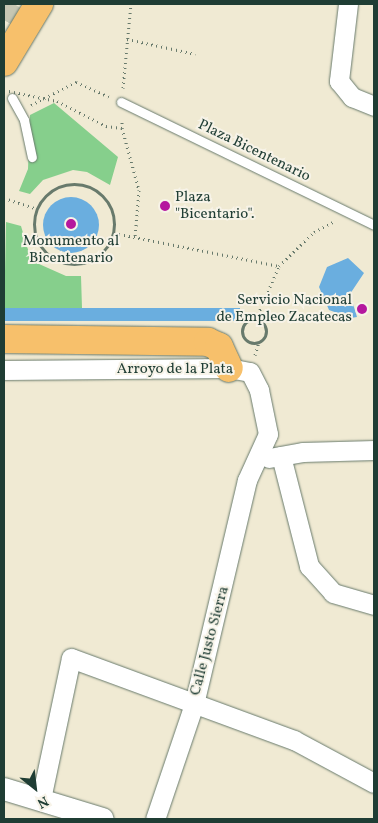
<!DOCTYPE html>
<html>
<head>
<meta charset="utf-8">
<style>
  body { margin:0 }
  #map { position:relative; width:378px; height:823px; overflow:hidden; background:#f0ead3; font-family:Vollkorn,serif }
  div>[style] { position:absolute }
  .green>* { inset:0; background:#86cf8c }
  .water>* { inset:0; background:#6aaedf; transform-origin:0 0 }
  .round { border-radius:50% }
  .primary-tunnel>* { height:28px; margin-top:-14px; transform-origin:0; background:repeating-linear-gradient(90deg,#c6c7b3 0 28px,transparent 0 42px) }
  .path>* { height:3px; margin-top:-1.5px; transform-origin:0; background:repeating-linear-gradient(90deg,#687a6c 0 1px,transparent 0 5px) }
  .path>.ring { margin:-1.5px; padding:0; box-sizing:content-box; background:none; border:3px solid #687a6c; border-radius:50% }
  .roads { filter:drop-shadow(0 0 1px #687a6c) drop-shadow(0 0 1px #687a6c) }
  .service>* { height:9px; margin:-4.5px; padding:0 4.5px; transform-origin:4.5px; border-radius:4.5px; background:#fff }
  .minor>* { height:19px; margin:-9.5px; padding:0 9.5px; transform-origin:9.5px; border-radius:9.5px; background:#fff }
  .tertiary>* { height:22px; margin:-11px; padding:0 11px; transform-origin:11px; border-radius:11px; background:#fff }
  .primary>* { height:28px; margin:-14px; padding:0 14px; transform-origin:14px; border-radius:14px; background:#f7c06b }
  .path-bridge>* { height:3px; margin-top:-1.5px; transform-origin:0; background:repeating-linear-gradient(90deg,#687a6c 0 1px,transparent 0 5px) }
  .dots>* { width:14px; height:14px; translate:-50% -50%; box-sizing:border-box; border:2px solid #f7f3e8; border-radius:50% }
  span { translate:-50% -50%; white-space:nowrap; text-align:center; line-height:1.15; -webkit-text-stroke:4px #f7f3e8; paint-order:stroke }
  .street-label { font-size:15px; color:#1f3d34 }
  .poi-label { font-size:15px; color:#1f3d34 }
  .left { translate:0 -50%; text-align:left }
  .right { translate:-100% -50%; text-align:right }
  .frame { position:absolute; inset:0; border:5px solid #1f3d34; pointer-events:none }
  .north { position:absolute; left:10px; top:763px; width:50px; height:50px; -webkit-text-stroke:4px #f7f3e8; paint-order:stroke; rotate:151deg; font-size:14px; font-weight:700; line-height:20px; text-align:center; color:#1f3d34 }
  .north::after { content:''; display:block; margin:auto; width:18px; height:22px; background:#1f3d34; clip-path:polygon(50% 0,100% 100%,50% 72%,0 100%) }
</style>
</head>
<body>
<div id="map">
  <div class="green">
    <div style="clip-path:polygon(54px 103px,118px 157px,110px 185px,87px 172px,73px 170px,43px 180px,30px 194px,19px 191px,28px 169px,30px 115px)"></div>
    <div style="clip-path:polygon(6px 222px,21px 226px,29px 253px,39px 264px,66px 276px,81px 276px,82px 308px,4px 308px,4px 321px)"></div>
  </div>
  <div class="water">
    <div class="round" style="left:43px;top:197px;width:56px;height:56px"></div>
    <div style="clip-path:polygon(348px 258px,364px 273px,350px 294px,357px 317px,351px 318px,329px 310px,319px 287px,327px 267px)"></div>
    <div style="left:4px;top:308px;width:236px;height:13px"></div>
  </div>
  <div class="primary-tunnel">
    <div style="left:4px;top:20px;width:19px;rotate:-58deg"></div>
  </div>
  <div class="path">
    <div style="left:127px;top:39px;width:70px;rotate:12.4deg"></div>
    <div style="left:123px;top:88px;width:84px;rotate:-84.6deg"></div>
    <div style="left:31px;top:105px;width:51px;rotate:-27.1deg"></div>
    <div style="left:76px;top:82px;width:36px;rotate:24deg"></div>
    <div style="left:106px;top:126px;width:16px;rotate:7deg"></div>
    <div style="left:122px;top:128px;width:9px;rotate:-90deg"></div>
    <div style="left:122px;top:128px;width:64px;rotate:74.7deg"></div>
    <div style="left:139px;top:190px;width:47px;rotate:94.9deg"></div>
    <div class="ring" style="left:34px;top:184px;width:77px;height:77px"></div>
    <div style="left:4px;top:198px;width:35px;rotate:18deg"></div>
    <div style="left:114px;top:233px;width:168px;rotate:11.3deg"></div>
    <div style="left:256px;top:319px;width:58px;rotate:-66.5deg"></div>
    <div style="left:279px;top:266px;width:49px;rotate:-44.2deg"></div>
    <div style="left:314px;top:232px;width:24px;rotate:-28deg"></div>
    <div class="ring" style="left:242px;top:319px;width:21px;height:21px"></div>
    <div style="left:255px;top:355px;width:14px;rotate:-73deg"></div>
  </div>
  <div class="roads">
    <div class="service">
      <div style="left:12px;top:98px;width:25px;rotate:61deg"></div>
      <div style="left:24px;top:120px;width:38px;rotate:78deg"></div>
      <div style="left:121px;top:102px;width:281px;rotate:25.9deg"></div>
    </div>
    <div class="minor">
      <div style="left:348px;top:4px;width:78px;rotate:96.7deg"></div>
      <div style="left:339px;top:81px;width:21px;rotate:51deg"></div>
      <div style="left:352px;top:97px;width:24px;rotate:22deg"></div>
      <div style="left:4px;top:370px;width:225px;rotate:-0.5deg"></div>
      <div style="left:229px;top:368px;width:21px;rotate:11deg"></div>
      <div style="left:250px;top:372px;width:20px;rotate:63deg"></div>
      <div style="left:259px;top:390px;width:45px;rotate:78.4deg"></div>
      <div style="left:268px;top:434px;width:51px;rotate:114.5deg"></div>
      <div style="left:247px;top:480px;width:230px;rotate:103.3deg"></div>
      <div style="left:194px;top:704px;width:121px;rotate:108.7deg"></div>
      <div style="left:281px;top:456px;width:114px;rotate:75.7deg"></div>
      <div style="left:309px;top:566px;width:36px;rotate:48deg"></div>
      <div style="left:333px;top:593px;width:43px;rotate:16.3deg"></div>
      <div style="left:269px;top:458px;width:35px;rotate:-10deg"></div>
      <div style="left:303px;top:452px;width:71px;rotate:-1.6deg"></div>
      <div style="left:41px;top:799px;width:144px;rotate:-78deg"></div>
      <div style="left:71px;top:658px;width:238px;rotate:20.2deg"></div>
      <div style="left:294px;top:740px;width:91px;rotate:28.3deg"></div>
    </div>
    <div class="tertiary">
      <div style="left:4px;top:789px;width:103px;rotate:16.9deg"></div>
    </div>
    <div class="primary">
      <div style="left:4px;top:62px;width:68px;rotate:-58.9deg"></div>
      <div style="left:4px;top:339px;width:204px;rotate:0.8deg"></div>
      <div style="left:208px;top:342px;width:12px;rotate:24deg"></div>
      <div style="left:219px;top:347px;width:23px;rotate:65deg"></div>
    </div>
  </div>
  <div class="path-bridge">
    <div style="left:4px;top:90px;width:54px;rotate:11.7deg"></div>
    <div style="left:57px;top:101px;width:55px;rotate:27deg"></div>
  </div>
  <div class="dots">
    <div style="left:165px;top:206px;background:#b5179e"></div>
    <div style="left:71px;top:224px;background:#b5179e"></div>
    <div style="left:362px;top:309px;background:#b5179e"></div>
  </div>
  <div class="street-label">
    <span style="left:254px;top:151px;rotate:26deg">Plaza Bicentenario</span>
    <span style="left:175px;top:370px">Arroyo de la Plata</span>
    <span style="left:210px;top:641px;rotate:-75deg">Calle Justo Sierra</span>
  </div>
  <div class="poi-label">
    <span class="left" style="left:175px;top:206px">Plaza<br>"Bicentario".</span>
    <span style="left:71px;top:250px">Monumento al<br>Bicentenario</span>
    <span class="right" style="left:352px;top:309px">Servicio Nacional<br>de Empleo Zacatecas</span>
  </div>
  <div class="frame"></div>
  <div class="north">N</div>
</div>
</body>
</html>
